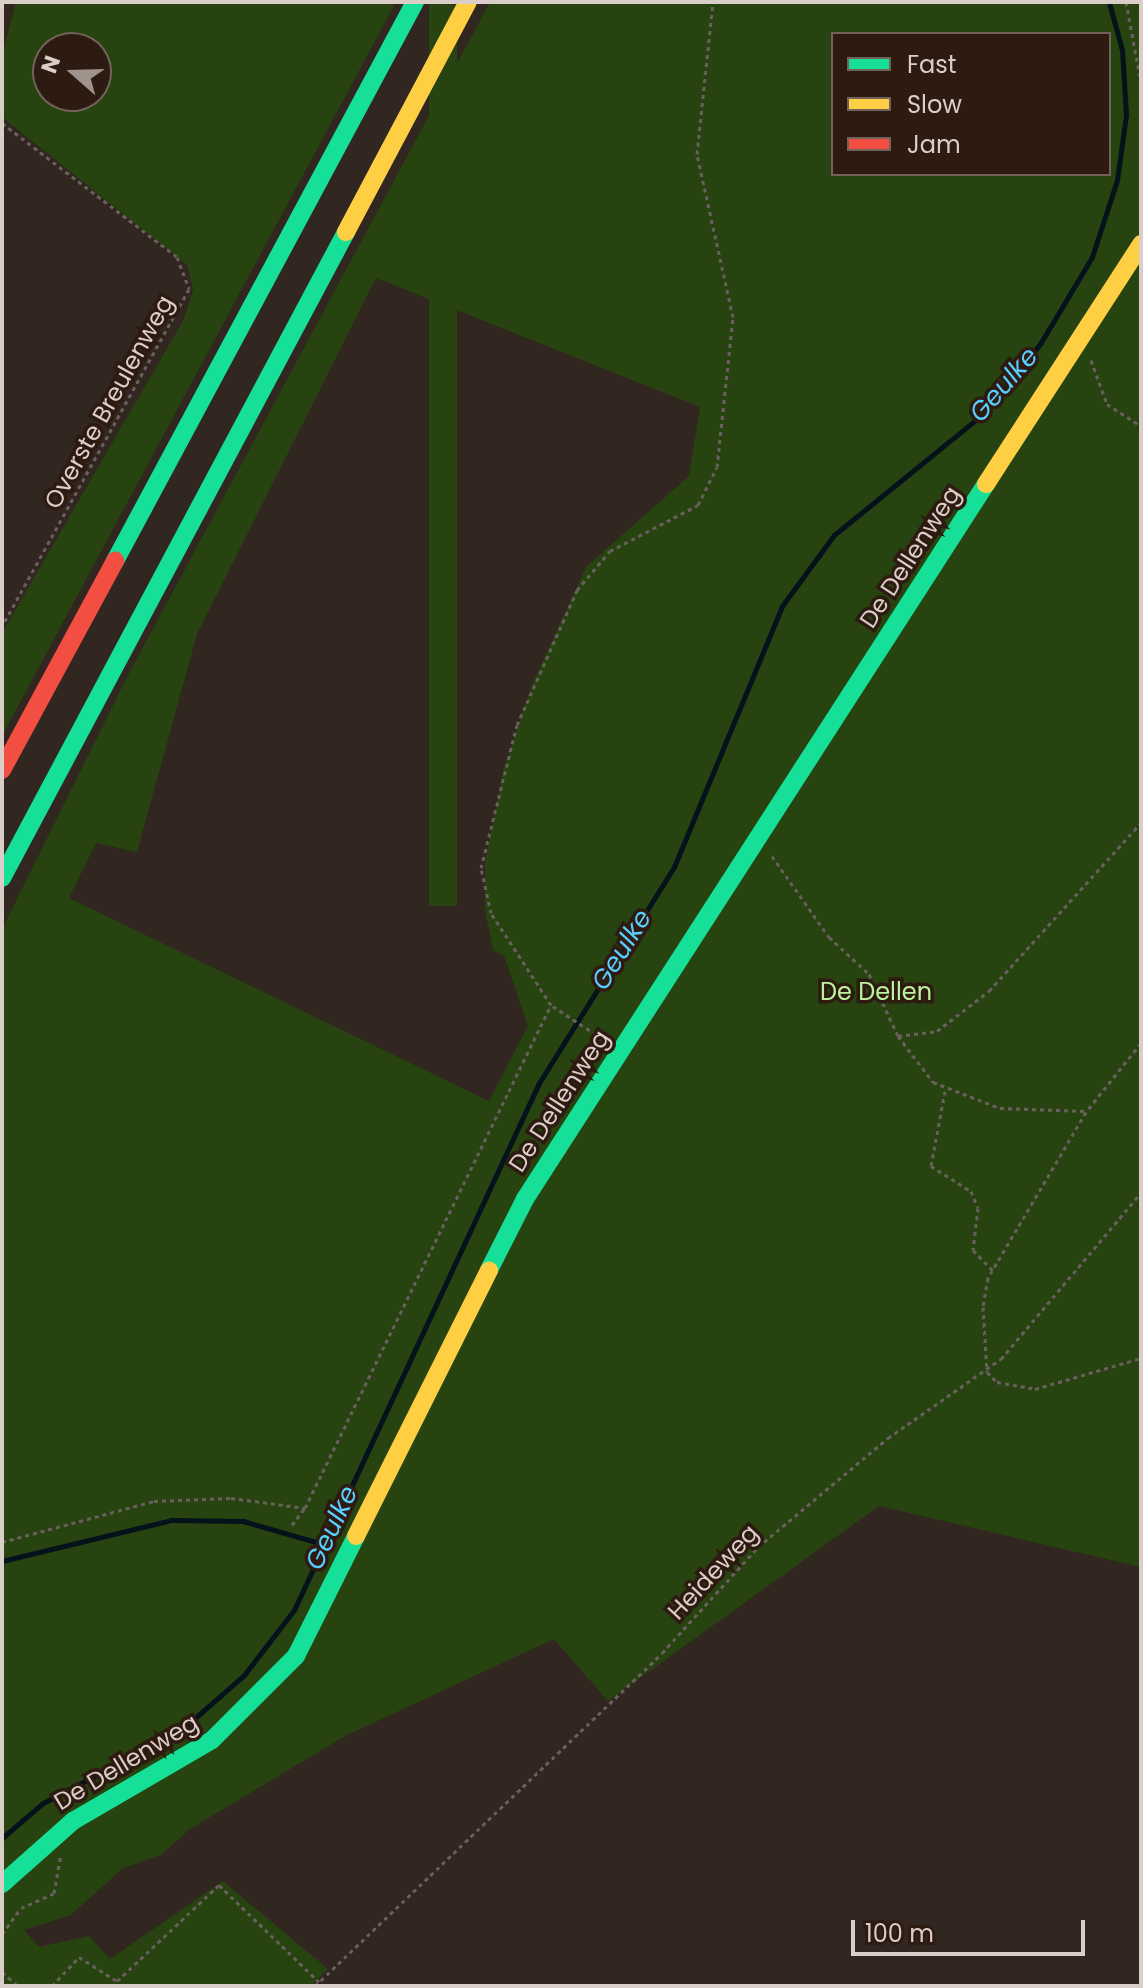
<!DOCTYPE html>
<html>
<head>
<meta charset="utf-8">
<style>
  body { margin:0 }
  #map { position:relative; width:1143px; height:1988px; overflow:hidden; background:#312620; font-family:Poppins,sans-serif }
  div>[style] { position:absolute }
  .green>* { inset:0; background:#274310; transform-origin:0 0 }
  .stream>* { height:5px; margin:-2.5px; padding:0 2.5px; transform-origin:2.5px; border-radius:2.5px; background:#04121b }
  .path>* { height:3px; margin-top:-1.5px; transform-origin:0; background:repeating-linear-gradient(90deg,#695f5c 0 4px,transparent 0 8px) }
  .fast>* { height:18px; margin:-9px; padding:0 9px; transform-origin:9px; border-radius:9px; background:#16e098 }
  .slow>* { height:18px; margin:-9px; padding:0 9px; transform-origin:9px; border-radius:9px; background:#ffcf43 }
  .jam>* { height:18px; margin:-9px; padding:0 9px; transform-origin:9px; border-radius:9px; background:#f24e42 }
  span { translate:-50% -50%; white-space:nowrap; text-align:center; line-height:1.15; -webkit-text-stroke:7px #2d1a11; paint-order:stroke }
  .street-label { font-size:24px; color:#dbcec8 }
  .park-label { font-size:24px; color:#bbf29d }
  .water-label { font-size:26px; color:#58ceff; font-style:italic }
  .frame { position:absolute; inset:0; border:4px solid #dbcec8; pointer-events:none }
  .legend { position:absolute; left:831px; top:32px; width:280px; height:144px; box-sizing:border-box; background:#2d1a11; border:2px solid #73625a; margin:0; padding:10px 14px; list-style:none; font-size:24px; color:#dbcec8 }
  .legend li { display:flex; align-items:center; gap:16px; height:40px }
  .legend b { width:40px; border:2px solid #73625a }
  .north { position:absolute; left:32px; top:32px; width:80px; height:80px; box-sizing:border-box; background:#2d1a11; border:2px solid #73625a; border-radius:50%; rotate:290deg; font-size:22px; font-weight:700; line-height:32px; text-align:center; color:#dbcec8 }
  .north::after { content:''; display:block; margin:auto; width:28px; height:36px; background:#a0938d; clip-path:polygon(50% 0,100% 100%,50% 72%,0 100%) }
  .scale { position:absolute; left:851px; top:1920px; width:234px; height:36px; box-sizing:border-box; border:4px solid #dbcec8; border-top:0; padding-left:10px; font-size:24px; line-height:28px; white-space:nowrap; color:#dbcec8; -webkit-text-stroke:6px #2d1a11; paint-order:stroke }
</style>
</head>
<body>
<div id="map">
  <div class="green">
    <div style="clip-path:polygon(evenodd,16px 2px,396px 2px,2px 736px,2px 633px,184px 319px,193px 290px,187px 265px,2px 117px,2px 55px,16px 2px,48px 48px,96px 48px,96px 96px,48px 96px,48px 48px)"></div>
    <div style="left:429px;top:2px;width:28px;height:904px"></div>
    <div style="clip-path:polygon(evenodd,490px 2px,1141px 2px,1141px 1567px,879px 1506px,608px 1701px,554px 1639px,345px 1736px,190px 1829px,161px 1855px,123px 1868px,71px 1915px,24px 1930px,39px 1947px,89px 1936px,110px 1959px,223px 1881px,328px 1969px,311px 1986px,2px 1986px,2px 929px,127px 677px,490px 2px,833px 34px,1109px 34px,1109px 174px,833px 174px,833px 34px,490px 2px,376px 278px,700px 407px,689px 476px,586px 567px,531px 687px,503px 771px,485px 862px,485px 911px,493px 950px,504px 956px,528px 1026px,489px 1101px,69px 898px,96px 843px,137px 852px,197px 634px,376px 278px)"></div>
  </div>
  <div class="stream">
    <div style="left:2px;top:1561px;width:175px;rotate:-13.6deg"></div>
    <div style="left:172px;top:1520px;width:71px;rotate:0.8deg"></div>
    <div style="left:243px;top:1521px;width:86px;rotate:16.1deg"></div>
    <div style="left:2px;top:1838px;width:54px;rotate:-40.5deg"></div>
    <div style="left:43px;top:1803px;width:153px;rotate:-27.6deg"></div>
    <div style="left:179px;top:1732px;width:86px;rotate:-41.2deg"></div>
    <div style="left:244px;top:1675px;width:82px;rotate:-52.4deg"></div>
    <div style="left:294px;top:1610px;width:581px;rotate:-65.07deg"></div>
    <div style="left:539px;top:1083px;width:255px;rotate:-58deg"></div>
    <div style="left:674px;top:867px;width:282px;rotate:-67.5deg"></div>
    <div style="left:782px;top:606px;width:88px;rotate:-53.8deg"></div>
    <div style="left:834px;top:535px;width:198px;rotate:-39.1deg"></div>
    <div style="left:988px;top:410px;width:84px;rotate:-51.8deg"></div>
    <div style="left:1040px;top:344px;width:101px;rotate:-59.1deg"></div>
    <div style="left:1092px;top:257px;width:81px;rotate:-72deg"></div>
    <div style="left:1117px;top:180px;width:66px;rotate:-82.1deg"></div>
    <div style="left:1126px;top:115px;width:65px;rotate:-93.5deg"></div>
    <div style="left:1122px;top:50px;width:50px;rotate:-105.2deg"></div>
  </div>
  <div class="path">
    <div style="left:1126px;top:2px;width:81px;rotate:79.4deg"></div>
    <div style="left:2px;top:123px;width:220px;rotate:37.4deg"></div>
    <div style="left:177px;top:257px;width:34px;rotate:69deg"></div>
    <div style="left:189px;top:289px;width:385px;rotate:119deg"></div>
    <div style="left:1091px;top:360px;width:47px;rotate:70deg"></div>
    <div style="left:1107px;top:404px;width:40px;rotate:32.9deg"></div>
    <div style="left:772px;top:856px;width:99px;rotate:54.9deg"></div>
    <div style="left:829px;top:937px;width:54px;rotate:42.8deg"></div>
    <div style="left:869px;top:974px;width:68px;rotate:64.9deg"></div>
    <div style="left:898px;top:1036px;width:58px;rotate:52.7deg"></div>
    <div style="left:933px;top:1082px;width:72px;rotate:21.2deg"></div>
    <div style="left:1000px;top:1108px;width:85px;rotate:2deg"></div>
    <div style="left:898px;top:1036px;width:39px;rotate:-7deg"></div>
    <div style="left:937px;top:1031px;width:66px;rotate:-37.6deg"></div>
    <div style="left:989px;top:991px;width:227px;rotate:-47.9deg"></div>
    <div style="left:603px;top:1039px;width:62px;rotate:-146.8deg"></div>
    <div style="left:551px;top:1005px;width:110px;rotate:-123.1deg"></div>
    <div style="left:491px;top:913px;width:46px;rotate:-102.5deg"></div>
    <div style="left:481px;top:868px;width:147px;rotate:-75.9deg"></div>
    <div style="left:517px;top:725px;width:148px;rotate:-66deg"></div>
    <div style="left:577px;top:590px;width:51px;rotate:-49.8deg"></div>
    <div style="left:610px;top:551px;width:99px;rotate:-27.6deg"></div>
    <div style="left:698px;top:505px;width:42px;rotate:-63.4deg"></div>
    <div style="left:717px;top:467px;width:151px;rotate:-83.9deg"></div>
    <div style="left:733px;top:317px;width:167px;rotate:-102.5deg"></div>
    <div style="left:697px;top:154px;width:153px;rotate:-84deg"></div>
    <div style="left:1141px;top:1043px;width:88px;rotate:128.6deg"></div>
    <div style="left:1086px;top:1112px;width:193px;rotate:120.6deg"></div>
    <div style="left:988px;top:1278px;width:29px;rotate:100deg"></div>
    <div style="left:983px;top:1307px;width:65px;rotate:86.5deg"></div>
    <div style="left:987px;top:1372px;width:14px;rotate:45deg"></div>
    <div style="left:997px;top:1382px;width:39px;rotate:10deg"></div>
    <div style="left:1035px;top:1389px;width:110px;rotate:-16.3deg"></div>
    <div style="left:945px;top:1091px;width:76px;rotate:100.6deg"></div>
    <div style="left:931px;top:1166px;width:47px;rotate:32deg"></div>
    <div style="left:971px;top:1191px;width:18px;rotate:68deg"></div>
    <div style="left:978px;top:1208px;width:42px;rotate:96.8deg"></div>
    <div style="left:973px;top:1250px;width:28px;rotate:46deg"></div>
    <div style="left:292px;top:1525px;width:21px;rotate:-53deg"></div>
    <div style="left:2px;top:1542px;width:157px;rotate:-15.1deg"></div>
    <div style="left:154px;top:1501px;width:77px;rotate:-2.2deg"></div>
    <div style="left:231px;top:1498px;width:75px;rotate:7.7deg"></div>
    <div style="left:305px;top:1508px;width:560px;rotate:-63.94deg"></div>
    <div style="left:2px;top:1934px;width:32px;rotate:-54deg"></div>
    <div style="left:21px;top:1908px;width:36px;rotate:-24deg"></div>
    <div style="left:54px;top:1893px;width:36px;rotate:-80deg"></div>
    <div style="left:2px;top:1972px;width:21px;rotate:41deg"></div>
    <div style="left:52px;top:1986px;width:40px;rotate:-47deg"></div>
    <div style="left:79px;top:1957px;width:45px;rotate:32.3deg"></div>
    <div style="left:117px;top:1981px;width:140px;rotate:-43.3deg"></div>
    <div style="left:219px;top:1885px;width:139px;rotate:44.1deg"></div>
    <div style="left:315px;top:1986px;width:481px;rotate:-43.8deg"></div>
    <div style="left:662px;top:1653px;width:143px;rotate:-47.8deg"></div>
    <div style="left:758px;top:1547px;width:170px;rotate:-40deg"></div>
    <div style="left:888px;top:1438px;width:138px;rotate:-35deg"></div>
    <div style="left:1001px;top:1359px;width:217px;rotate:-49.9deg"></div>
  </div>
  <div class="fast">
    <div style="left:115px;top:561px;width:634px;rotate:-61.78deg"></div>
    <div style="left:2px;top:878px;width:732px;rotate:-61.96deg"></div>
    <div style="left:489px;top:1270px;width:80px;rotate:-63.1deg"></div>
    <div style="left:525px;top:1199px;width:851px;rotate:-57.19deg"></div>
    <div style="left:2px;top:1884px;width:95px;rotate:-41.6deg"></div>
    <div style="left:73px;top:1821px;width:161px;rotate:-30.2deg"></div>
    <div style="left:212px;top:1740px;width:119px;rotate:-45deg"></div>
    <div style="left:296px;top:1656px;width:134px;rotate:-63.4deg"></div>
  </div>
  <div class="slow">
    <div style="left:346px;top:232px;width:260px;rotate:-62.1deg"></div>
    <div style="left:986px;top:484px;width:286px;rotate:-57.1deg"></div>
    <div style="left:356px;top:1536px;width:297px;rotate:-63.4deg"></div>
  </div>
  <div class="jam">
    <div style="left:2px;top:770px;width:238px;rotate:-61.6deg"></div>
  </div>
  <div class="street-label">
    <span style="left:109px;top:402px;rotate:-61deg">Overste Breulenweg</span>
    <span style="left:910px;top:557px;rotate:-57deg">De Dellenweg</span>
    <span style="left:559px;top:1101px;rotate:-57deg">De Dellenweg</span>
    <span style="left:713px;top:1572px;rotate:-47deg">Heideweg</span>
    <span style="left:126px;top:1762px;rotate:-31deg">De Dellenweg</span>
  </div>
  <div class="park-label">
    <span style="left:876px;top:992px">De Dellen</span>
  </div>
  <div class="water-label">
    <span style="left:1004px;top:385px;rotate:-49deg">Geulke</span>
    <span style="left:622px;top:950px;rotate:-58deg">Geulke</span>
    <span style="left:332px;top:1528px;rotate:-65deg">Geulke</span>
  </div>
  <div class="frame"></div>
  <ul class="legend">
  <li><b style="height:10px;background:#16e098"></b>Fast</li>
  <li><b style="height:10px;background:#ffcf43"></b>Slow</li>
  <li><b style="height:10px;background:#f24e42"></b>Jam</li>
  </ul>
  <div class="north">N</div>
  <div class="scale">100 m</div>
</div>
</body>
</html>
